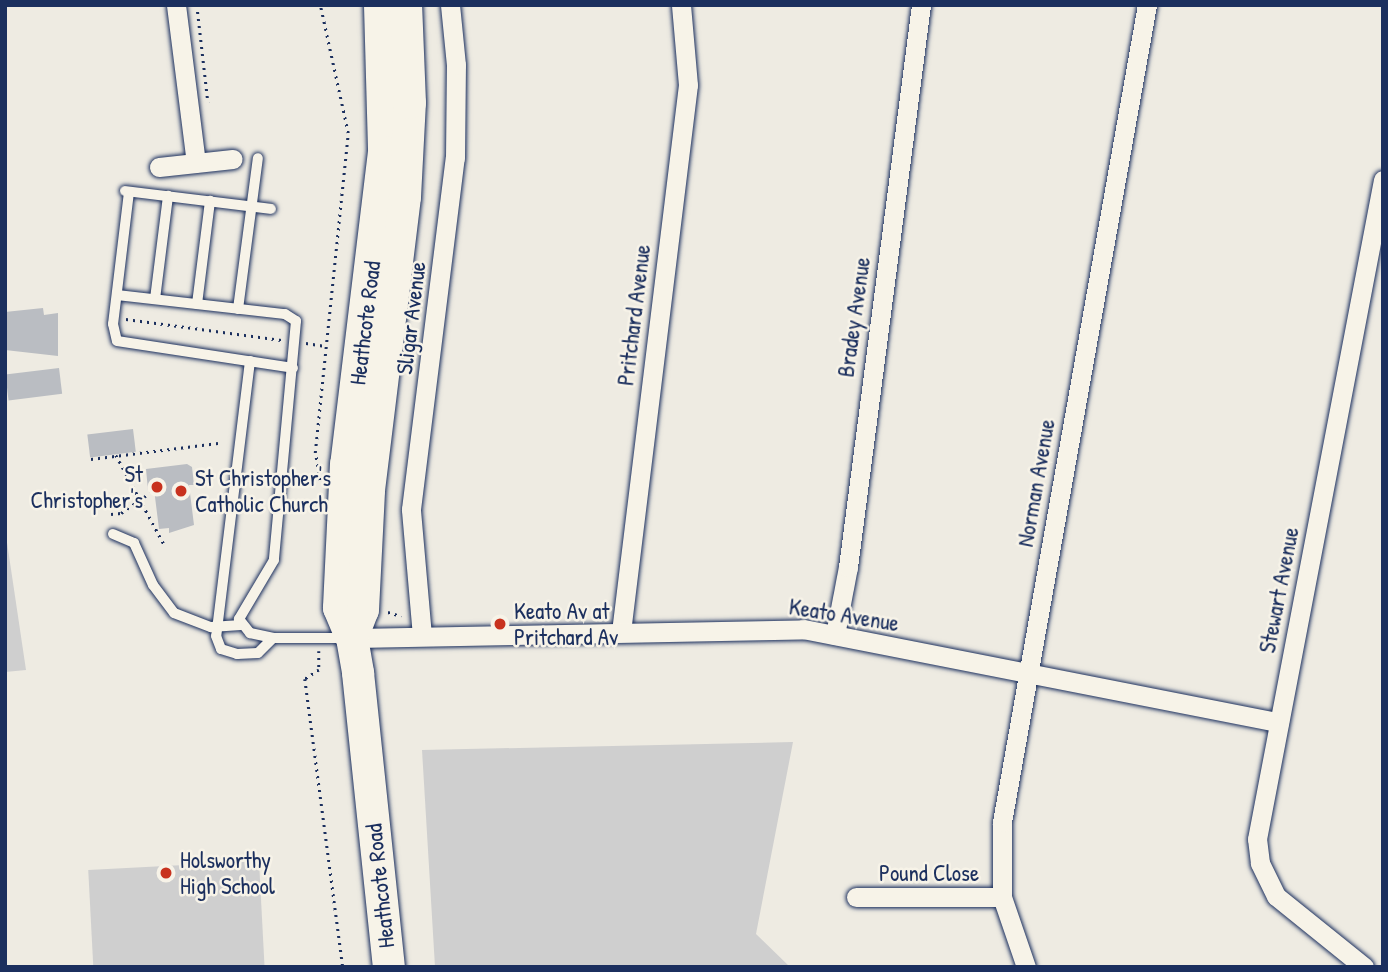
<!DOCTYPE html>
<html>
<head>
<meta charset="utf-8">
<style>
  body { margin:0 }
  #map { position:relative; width:1388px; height:972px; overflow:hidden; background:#eeebe2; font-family:"Patrick Hand",sans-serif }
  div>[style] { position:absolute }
  .green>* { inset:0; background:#cfcfcf; transform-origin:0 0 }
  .building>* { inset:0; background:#babdc2; transform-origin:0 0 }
  .path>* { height:2.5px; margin-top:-1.25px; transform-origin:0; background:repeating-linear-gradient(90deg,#1b2f5e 0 2px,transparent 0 7px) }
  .roads { filter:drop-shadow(0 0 2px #1b2f5e) drop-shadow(0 0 2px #1b2f5e) }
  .service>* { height:10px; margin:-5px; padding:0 5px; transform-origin:5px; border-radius:5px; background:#f7f3e8 }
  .minor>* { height:19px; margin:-9.5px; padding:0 9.5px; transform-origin:9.5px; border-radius:9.5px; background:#f7f3e8 }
  .primary>* { height:32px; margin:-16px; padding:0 16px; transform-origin:16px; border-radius:16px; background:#f7f3e8 }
  .dots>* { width:19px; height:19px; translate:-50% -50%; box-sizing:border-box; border:4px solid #f7f3e8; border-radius:50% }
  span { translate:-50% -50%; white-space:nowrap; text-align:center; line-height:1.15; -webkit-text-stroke:5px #f7f3e8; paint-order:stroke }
  .street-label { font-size:23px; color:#1b2f5e }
  .poi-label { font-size:23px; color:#1b2f5e }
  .right { translate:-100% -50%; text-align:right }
  .left { translate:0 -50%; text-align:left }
  .frame { position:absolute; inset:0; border:7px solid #1b2f5e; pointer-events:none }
</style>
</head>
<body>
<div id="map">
  <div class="green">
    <div style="clip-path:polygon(5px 529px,26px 670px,5px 672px)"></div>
    <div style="clip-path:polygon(793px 742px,756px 934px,790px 967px,435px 967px,422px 750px)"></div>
    <div style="left:259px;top:861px;width:106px;height:171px;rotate:87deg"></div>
  </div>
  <div class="building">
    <div style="clip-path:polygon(43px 308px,44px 315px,58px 313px,58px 356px,5px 350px,5px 312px)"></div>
    <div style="left:59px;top:368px;width:26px;height:54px;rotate:83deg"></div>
    <div style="left:133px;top:429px;width:23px;height:46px;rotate:83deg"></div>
    <div style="clip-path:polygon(187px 464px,192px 467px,194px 485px,189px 485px,194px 525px,169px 533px,169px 528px,159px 529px,154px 489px,148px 490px,146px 469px)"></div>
  </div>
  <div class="path">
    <div style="left:197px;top:5px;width:98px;rotate:83.5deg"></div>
    <div style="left:126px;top:319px;width:157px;rotate:7.7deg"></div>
    <div style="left:306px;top:343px;width:18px;rotate:9deg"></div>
    <div style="left:116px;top:455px;width:103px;rotate:61.7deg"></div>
    <div style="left:91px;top:459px;width:128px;rotate:-7.2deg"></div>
    <div style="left:320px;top:480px;width:27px;rotate:-100deg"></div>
    <div style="left:315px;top:453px;width:322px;rotate:-84.1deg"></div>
    <div style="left:348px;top:133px;width:131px;rotate:-102.3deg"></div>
    <div style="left:111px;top:514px;width:10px;rotate:-6deg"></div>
    <div style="left:121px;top:513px;width:35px;rotate:-35deg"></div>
    <div style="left:388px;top:612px;width:14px;rotate:17deg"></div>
    <div style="left:319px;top:651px;width:19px;rotate:90deg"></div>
    <div style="left:319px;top:670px;width:17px;rotate:147deg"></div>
    <div style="left:305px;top:679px;width:290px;rotate:82.5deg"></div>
  </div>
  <div class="roads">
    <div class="service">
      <div style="left:125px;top:191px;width:147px;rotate:7deg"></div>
      <div style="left:129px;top:192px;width:133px;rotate:96.9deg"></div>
      <div style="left:113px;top:324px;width:17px;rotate:77deg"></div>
      <div style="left:117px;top:341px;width:178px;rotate:8.7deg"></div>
      <div style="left:117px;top:295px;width:169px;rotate:6.5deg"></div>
      <div style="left:285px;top:314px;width:13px;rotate:32deg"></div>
      <div style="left:296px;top:321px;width:240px;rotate:95.3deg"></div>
      <div style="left:274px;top:560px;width:69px;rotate:120.7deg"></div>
      <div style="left:239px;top:619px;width:18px;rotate:52deg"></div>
      <div style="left:250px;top:633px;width:24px;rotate:12deg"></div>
      <div style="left:273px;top:638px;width:73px"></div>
      <div style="left:155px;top:299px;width:104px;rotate:-82.8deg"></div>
      <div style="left:197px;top:304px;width:104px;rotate:-82.8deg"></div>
      <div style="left:238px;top:309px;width:152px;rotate:-82.5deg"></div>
      <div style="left:250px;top:361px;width:277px;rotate:97deg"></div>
      <div style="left:216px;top:636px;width:14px;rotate:69deg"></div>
      <div style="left:221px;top:649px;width:17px;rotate:17deg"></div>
      <div style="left:237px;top:654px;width:21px;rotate:-3deg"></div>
      <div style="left:258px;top:653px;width:21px;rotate:-45deg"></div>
      <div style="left:113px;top:534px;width:23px;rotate:23deg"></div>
      <div style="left:134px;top:543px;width:46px;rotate:65.7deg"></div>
      <div style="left:153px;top:585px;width:35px;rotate:53deg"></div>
      <div style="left:174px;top:613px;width:40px;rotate:21deg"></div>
      <div style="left:211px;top:627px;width:30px;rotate:-4deg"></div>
    </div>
    <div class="minor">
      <div style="left:176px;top:5px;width:159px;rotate:82.8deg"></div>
      <div style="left:159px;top:167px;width:74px;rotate:-6.2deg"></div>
      <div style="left:621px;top:632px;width:551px;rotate:-83.02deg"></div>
      <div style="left:688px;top:85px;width:80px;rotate:-95deg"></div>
      <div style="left:835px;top:635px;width:69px;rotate:-79.2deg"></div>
      <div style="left:848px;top:567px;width:567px;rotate:-82.6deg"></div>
      <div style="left:422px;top:636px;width:127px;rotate:-95deg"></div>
      <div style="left:411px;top:509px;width:354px;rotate:-82.9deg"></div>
      <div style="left:455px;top:158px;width:93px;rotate:-89.4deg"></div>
      <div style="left:456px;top:65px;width:60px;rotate:-95.7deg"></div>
      <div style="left:352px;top:638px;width:451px;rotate:-1.1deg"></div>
      <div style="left:803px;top:629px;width:485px;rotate:11.1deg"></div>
      <div style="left:856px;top:897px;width:146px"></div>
      <div style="left:1026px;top:967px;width:74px;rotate:-108.9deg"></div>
      <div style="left:1002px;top:897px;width:75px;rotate:-90deg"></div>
      <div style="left:1002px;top:822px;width:830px;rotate:-79.94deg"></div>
      <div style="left:1364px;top:967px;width:113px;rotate:-141.1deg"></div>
      <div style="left:1276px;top:896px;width:37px;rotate:-116deg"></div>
      <div style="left:1260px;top:863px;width:24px;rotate:-97deg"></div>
      <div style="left:1257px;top:839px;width:671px;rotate:-79.18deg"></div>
    </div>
    <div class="primary">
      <div style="left:380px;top:5px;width:147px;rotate:88.4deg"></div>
      <div style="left:384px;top:152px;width:314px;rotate:96.9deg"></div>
      <div style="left:346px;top:464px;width:144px;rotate:92.8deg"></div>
      <div style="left:339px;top:608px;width:33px;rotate:67deg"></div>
      <div style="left:352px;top:638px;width:36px;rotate:80deg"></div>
      <div style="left:358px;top:673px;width:296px;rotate:84deg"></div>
      <div style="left:352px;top:638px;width:30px;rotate:-69deg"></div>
      <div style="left:363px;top:610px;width:120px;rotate:-87.1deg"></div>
      <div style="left:369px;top:490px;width:295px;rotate:-83deg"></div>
      <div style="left:405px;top:197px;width:94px;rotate:-87deg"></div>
      <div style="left:410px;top:103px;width:98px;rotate:-92.3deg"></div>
    </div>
  </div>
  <div class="dots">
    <div style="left:157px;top:487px;background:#c8321e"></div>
    <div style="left:181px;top:491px;background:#c8321e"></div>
    <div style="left:500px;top:624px;background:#c8321e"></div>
    <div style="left:166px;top:873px;background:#c8321e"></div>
  </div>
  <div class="street-label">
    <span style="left:634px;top:315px;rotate:-83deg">Pritchard Avenue</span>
    <span style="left:854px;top:317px;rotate:-82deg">Bradey Avenue</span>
    <span style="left:411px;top:318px;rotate:-83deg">Sligar Avenue</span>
    <span style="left:365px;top:323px;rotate:-83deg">Heathcote Road</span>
    <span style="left:1036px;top:483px;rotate:-80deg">Norman Avenue</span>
    <span style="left:1279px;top:590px;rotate:-79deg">Stewart Avenue</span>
    <span style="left:844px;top:615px;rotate:9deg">Keato Avenue</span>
    <span style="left:929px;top:873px">Pound Close</span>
    <span style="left:380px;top:886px;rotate:-96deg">Heathcote Road</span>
  </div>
  <div class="poi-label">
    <span class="right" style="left:143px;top:487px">St<br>Christopher's</span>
    <span class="left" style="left:195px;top:491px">St Christopher's<br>Catholic Church</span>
    <span class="left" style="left:514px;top:624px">Keato Av at<br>Pritchard Av</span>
    <span class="left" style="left:180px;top:873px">Holsworthy<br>High School</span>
  </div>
  <div class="frame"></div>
</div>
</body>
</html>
